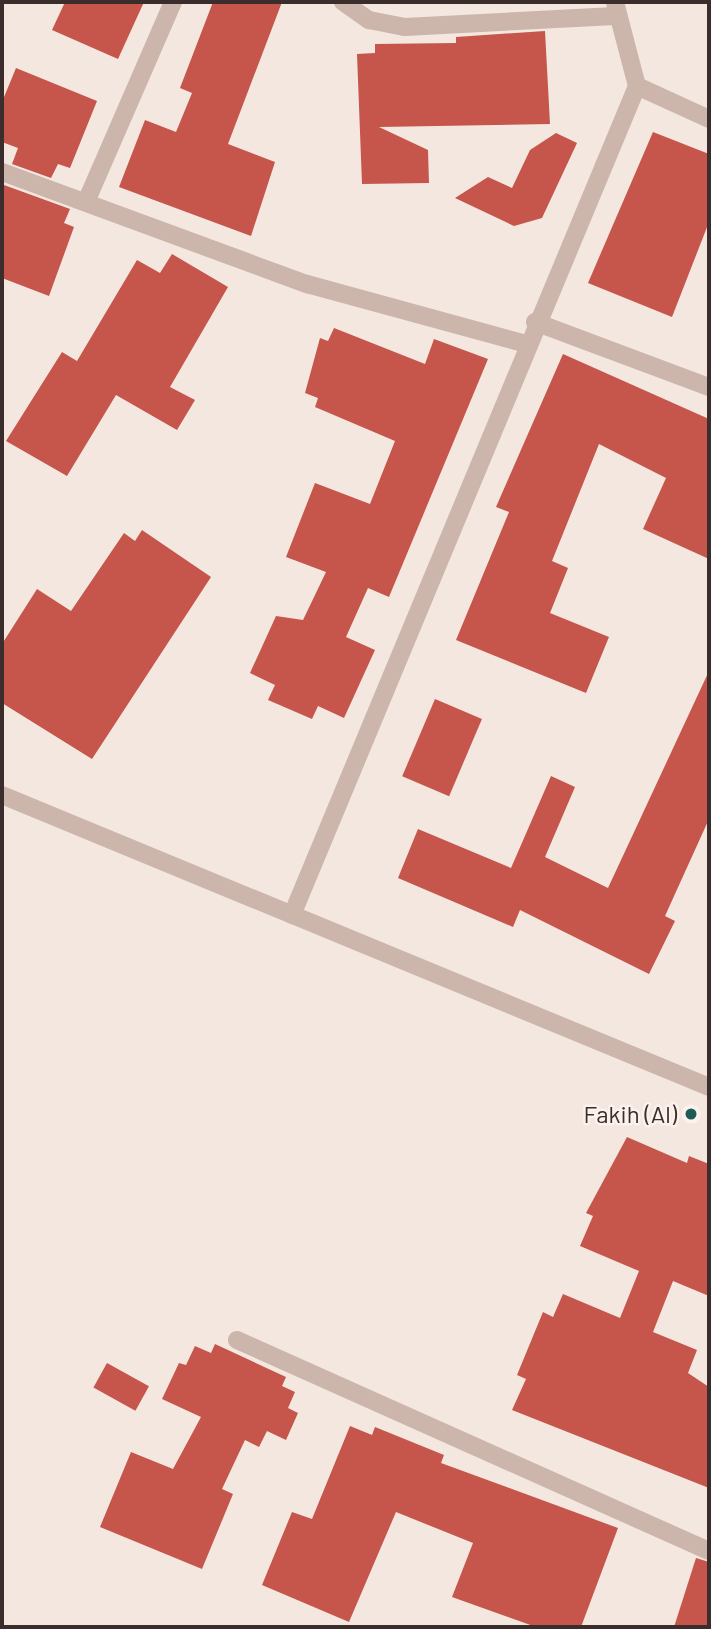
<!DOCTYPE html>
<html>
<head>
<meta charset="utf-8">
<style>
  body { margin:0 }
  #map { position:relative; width:711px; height:1629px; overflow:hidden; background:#f3e7e0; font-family:Barlow,sans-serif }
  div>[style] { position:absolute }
  .building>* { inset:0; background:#c6554b; transform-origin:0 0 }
  .street>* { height:18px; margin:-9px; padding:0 9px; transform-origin:9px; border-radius:9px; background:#ccb5ab }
  .dots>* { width:19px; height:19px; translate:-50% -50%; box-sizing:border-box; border:4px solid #fbf2ed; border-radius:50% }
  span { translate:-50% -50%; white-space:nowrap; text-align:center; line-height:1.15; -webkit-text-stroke:5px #fbf2ed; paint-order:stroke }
  .poi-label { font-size:24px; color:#3a2d2b }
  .right { translate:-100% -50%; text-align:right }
  .frame { position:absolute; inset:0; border:4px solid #3a2d2b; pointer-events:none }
</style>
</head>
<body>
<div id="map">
  <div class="building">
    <div style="clip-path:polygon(65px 2px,144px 2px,118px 59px,52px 30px)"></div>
    <div style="clip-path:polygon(213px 2px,282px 2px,228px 144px,275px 162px,251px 236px,119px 187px,145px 120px,176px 132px,192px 93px,180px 88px)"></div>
    <div style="clip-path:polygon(545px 31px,550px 124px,379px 127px,428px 150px,429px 183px,362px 184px,357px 54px,375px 53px,375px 44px,456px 43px,456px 37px)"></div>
    <div style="clip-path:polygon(16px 68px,97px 101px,70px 168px,58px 164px,51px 178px,12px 164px,18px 148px,2px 142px,2px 102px)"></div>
    <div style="clip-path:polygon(653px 132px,709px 154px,709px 222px,672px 317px,588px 283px)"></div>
    <div style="clip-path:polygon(556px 133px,577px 143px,542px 218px,514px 226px,455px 198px,488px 177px,512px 188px,530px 150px)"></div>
    <div style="clip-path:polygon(4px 185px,70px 209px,64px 223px,74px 227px,49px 296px,2px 278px)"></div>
    <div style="clip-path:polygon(172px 254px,228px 287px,170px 387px,195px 400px,177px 430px,116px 395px,67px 476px,6px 441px,62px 352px,77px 361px,137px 260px,160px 273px)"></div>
    <div style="clip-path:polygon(334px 328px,425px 364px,434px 339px,488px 359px,389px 597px,368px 588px,346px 637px,375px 650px,344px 718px,318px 706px,312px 719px,268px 700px,275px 685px,250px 673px,276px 616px,303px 620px,326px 572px,286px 557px,315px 483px,370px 504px,395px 441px,315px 407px,318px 398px,305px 393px,320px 338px,328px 341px)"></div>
    <div style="clip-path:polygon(563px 354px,709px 419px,709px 559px,643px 529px,666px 478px,599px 444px,552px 561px,568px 568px,550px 613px,609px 637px,586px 693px,456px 640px,509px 512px,496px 507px)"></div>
    <div style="clip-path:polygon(142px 530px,211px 577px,92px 759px,2px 703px,2px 644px,37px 589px,71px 611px,124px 533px,135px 541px)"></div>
    <div style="clip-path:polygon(709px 671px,709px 819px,665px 916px,675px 921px,649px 974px,520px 910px,513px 927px,398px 878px,418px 829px,511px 868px,551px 776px,575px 787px,545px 857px,608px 888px)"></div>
    <div style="left:435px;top:699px;width:51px;height:84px;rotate:23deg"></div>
    <div style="clip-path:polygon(627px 1137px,687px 1163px,689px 1156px,709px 1164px,709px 1296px,673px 1281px,653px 1332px,697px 1350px,688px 1373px,709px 1387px,709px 1488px,512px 1410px,526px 1379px,517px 1375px,543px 1312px,553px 1317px,563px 1294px,620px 1318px,639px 1271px,580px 1246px,593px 1216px,586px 1213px)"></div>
    <div style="clip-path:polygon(215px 1344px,286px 1377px,282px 1386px,295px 1392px,288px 1408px,298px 1413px,286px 1440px,267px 1431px,259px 1447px,245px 1440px,222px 1489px,233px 1494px,202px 1569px,100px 1527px,131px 1452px,173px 1469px,201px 1417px,162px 1399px,179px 1363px,186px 1365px,195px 1346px,211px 1353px)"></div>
    <div style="left:107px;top:1363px;width:48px;height:28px;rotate:29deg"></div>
    <div style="clip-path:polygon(350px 1426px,372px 1435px,375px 1427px,444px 1455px,441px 1463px,618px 1528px,581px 1627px,536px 1627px,452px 1597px,473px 1543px,396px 1512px,349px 1622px,262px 1585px,292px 1512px,312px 1519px)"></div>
    <div style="clip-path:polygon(696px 1558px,709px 1562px,709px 1627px,674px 1627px)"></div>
  </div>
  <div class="street">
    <div style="left:343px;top:2px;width:32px;rotate:35deg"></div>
    <div style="left:369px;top:20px;width:37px;rotate:11deg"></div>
    <div style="left:405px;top:27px;width:210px;rotate:-3deg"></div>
    <div style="left:637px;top:86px;width:79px;rotate:24.6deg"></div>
    <div style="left:2px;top:172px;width:325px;rotate:20.2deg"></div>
    <div style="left:307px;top:284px;width:228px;rotate:15.3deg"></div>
    <div style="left:86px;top:202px;width:218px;rotate:-66.5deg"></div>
    <div style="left:535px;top:322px;width:186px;rotate:20.5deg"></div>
    <div style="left:2px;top:795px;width:765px;rotate:22.44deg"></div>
    <div style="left:292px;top:915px;width:898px;rotate:-67.4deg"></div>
    <div style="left:637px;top:86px;width:87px;rotate:-104.7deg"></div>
    <div style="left:237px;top:1340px;width:517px;rotate:24.09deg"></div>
  </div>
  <div class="dots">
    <div style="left:691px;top:1114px;background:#1f5c56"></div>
  </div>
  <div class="poi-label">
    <span class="right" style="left:677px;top:1114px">Fakih (Al)</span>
  </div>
  <div class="frame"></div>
</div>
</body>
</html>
